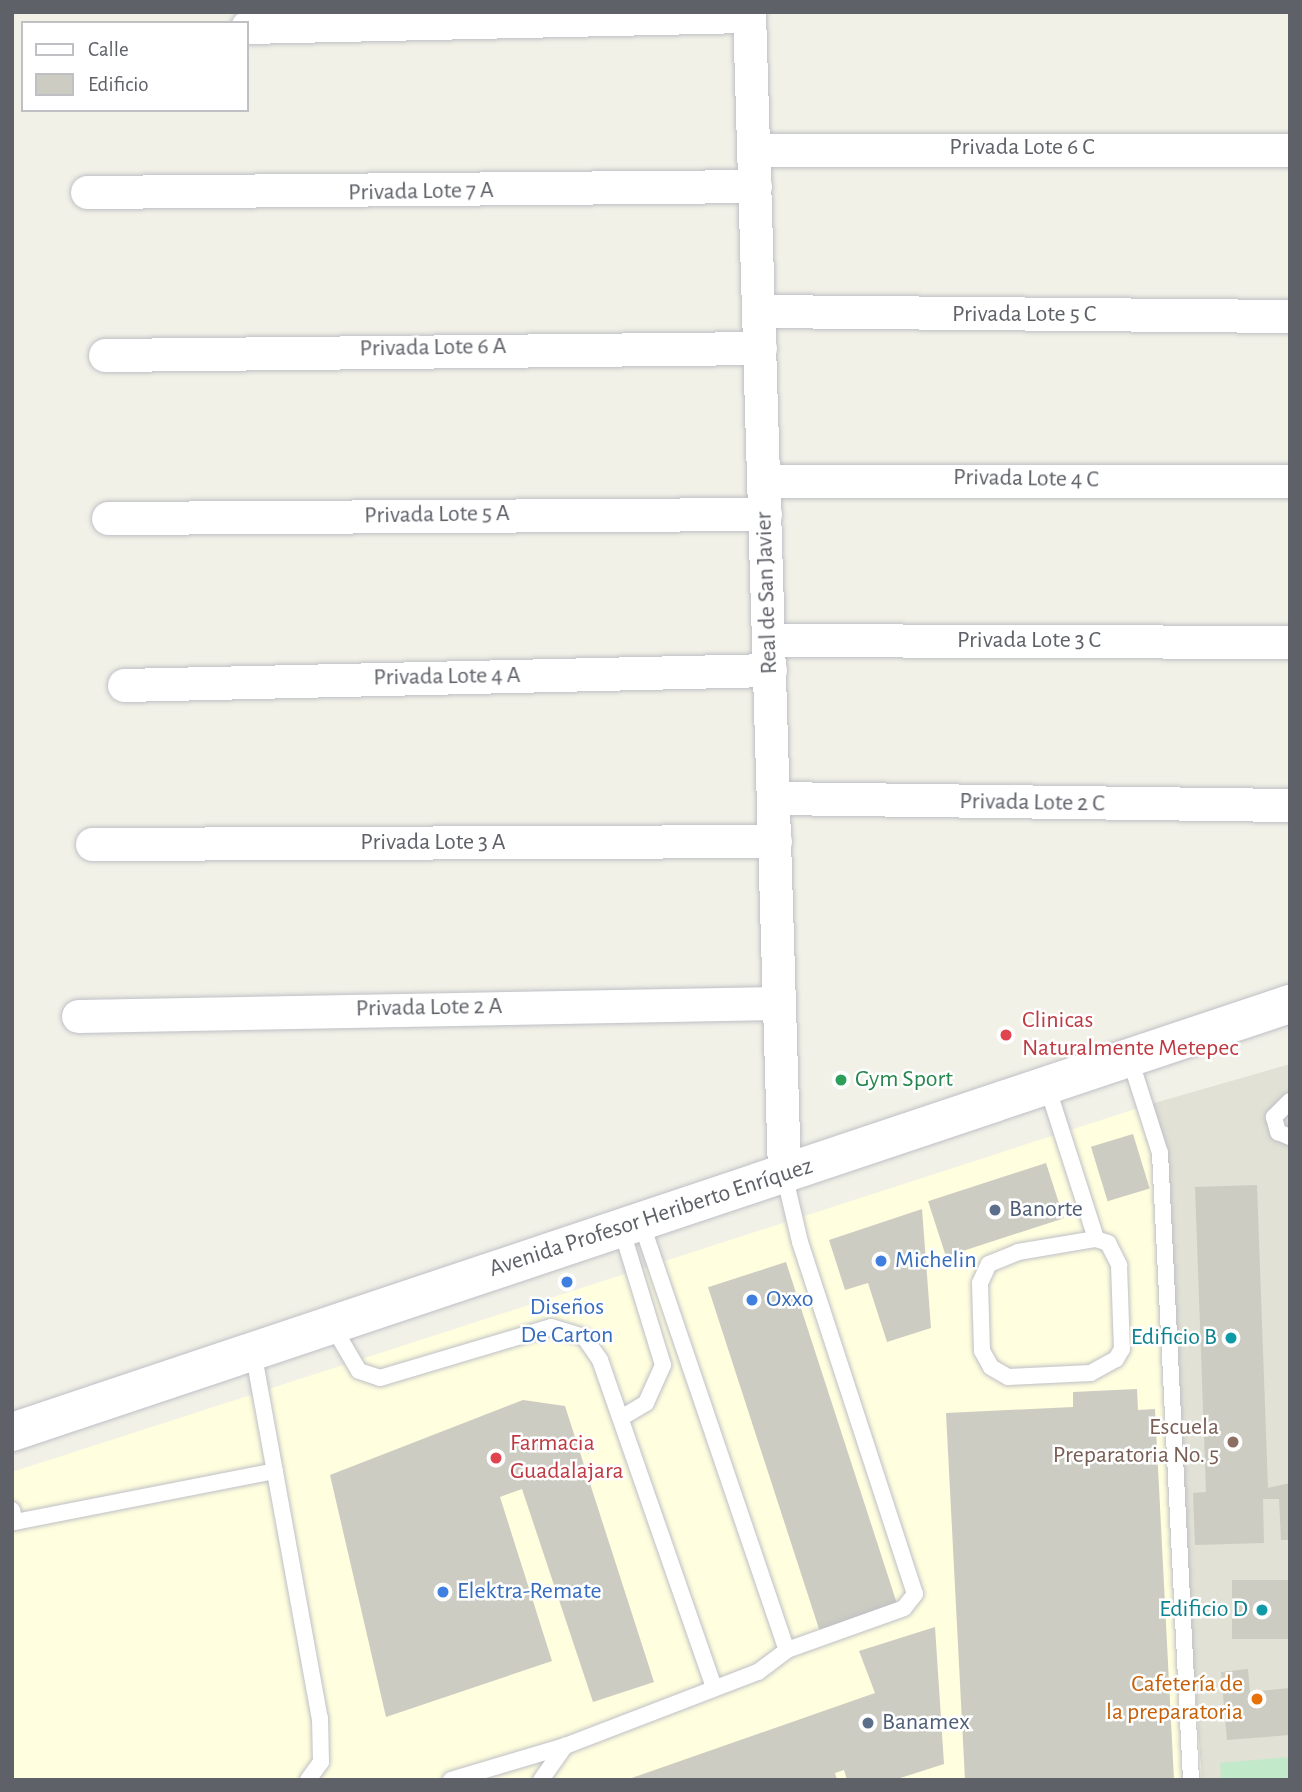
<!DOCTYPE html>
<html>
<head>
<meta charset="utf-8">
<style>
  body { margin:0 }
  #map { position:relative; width:1302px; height:1792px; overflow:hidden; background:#f1f1e7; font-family:"Alegreya Sans",sans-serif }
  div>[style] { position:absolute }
  .commercial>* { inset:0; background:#fffede }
  .education>* { inset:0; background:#e1e1d5 }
  .green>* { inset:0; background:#c3e9cb }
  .building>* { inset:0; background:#ccccc3; transform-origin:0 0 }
  .roads { filter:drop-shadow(0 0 2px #bebfc6) drop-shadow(0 0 2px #bebfc6) }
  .service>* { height:16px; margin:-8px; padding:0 8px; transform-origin:8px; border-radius:8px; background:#fff }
  .minor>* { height:33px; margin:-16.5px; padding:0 16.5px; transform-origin:16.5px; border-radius:16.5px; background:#fff }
  .secondary>* { height:38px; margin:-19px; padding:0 19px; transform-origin:19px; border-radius:19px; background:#fff }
  .dots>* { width:19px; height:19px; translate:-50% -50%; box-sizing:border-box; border:4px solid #fff; border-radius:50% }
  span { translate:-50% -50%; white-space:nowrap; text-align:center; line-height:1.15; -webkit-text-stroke:5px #fff; paint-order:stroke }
  .street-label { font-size:24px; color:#5e6168 }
  .health-label { font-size:24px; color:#be3a42 }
  .left { translate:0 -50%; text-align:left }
  .leisure-label { font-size:24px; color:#27864d }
  .service-label { font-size:24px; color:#4e5e75 }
  .shop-label { font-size:24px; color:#366cbe }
  .culture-label { font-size:24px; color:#0d838f }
  .right { translate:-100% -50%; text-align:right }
  .education-label { font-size:24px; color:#785e54 }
  .food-label { font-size:24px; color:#c56008 }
  .frame { position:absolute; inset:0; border:14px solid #5e6168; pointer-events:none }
  .legend { position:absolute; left:21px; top:21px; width:228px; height:91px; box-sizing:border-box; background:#fff; border:2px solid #bfc0c3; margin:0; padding:9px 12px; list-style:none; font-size:21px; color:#5e6168 }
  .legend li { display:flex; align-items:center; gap:14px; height:35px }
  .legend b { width:35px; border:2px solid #bfc0c3 }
</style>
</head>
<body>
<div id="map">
  <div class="commercial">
    <div style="clip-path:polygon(1151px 1104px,1202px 1780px,12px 1780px,12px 1472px)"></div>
  </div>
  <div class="education">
    <div style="clip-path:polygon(1290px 1064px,1290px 1780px,1202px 1780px,1151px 1104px)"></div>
  </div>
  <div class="green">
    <div style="clip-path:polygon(1290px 1757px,1290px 1780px,1221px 1780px,1220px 1763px)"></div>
  </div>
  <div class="building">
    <div style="left:1133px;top:1134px;width:57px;height:44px;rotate:73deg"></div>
    <div style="left:1046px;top:1163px;width:58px;height:124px;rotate:72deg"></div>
    <div style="clip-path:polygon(1257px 1185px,1268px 1488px,1290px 1483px,1290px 1540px,1281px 1540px,1279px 1499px,1263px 1499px,1264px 1543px,1195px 1545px,1193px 1493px,1206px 1492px,1195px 1187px)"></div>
    <div style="clip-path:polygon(922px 1209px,931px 1328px,887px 1342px,868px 1283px,845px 1290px,829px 1240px)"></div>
    <div style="left:786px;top:1262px;width:360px;height:82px;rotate:72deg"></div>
    <div style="clip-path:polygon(1137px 1389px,1138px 1410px,1155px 1409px,1174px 1780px,965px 1780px,946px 1413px,1073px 1407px,1073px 1392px)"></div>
    <div style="clip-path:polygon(523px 1400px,565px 1406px,654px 1682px,593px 1702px,522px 1489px,500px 1497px,552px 1661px,386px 1717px,330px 1475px)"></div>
    <div style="left:1290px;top:1580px;width:59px;height:58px;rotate:90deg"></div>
    <div style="clip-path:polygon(935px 1627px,944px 1764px,894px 1780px,847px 1780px,844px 1770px,835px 1773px,837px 1780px,626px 1780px,875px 1693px,859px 1651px)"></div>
    <div style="clip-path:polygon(1248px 1669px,1250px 1692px,1290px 1688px,1290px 1735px,1227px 1740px,1221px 1672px)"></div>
  </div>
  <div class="roads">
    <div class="service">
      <div style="left:1130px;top:1059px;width:99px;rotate:72.3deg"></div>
      <div style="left:1160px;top:1153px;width:628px;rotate:87.17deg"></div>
      <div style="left:1047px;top:1086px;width:161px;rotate:72.2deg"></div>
      <div style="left:1290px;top:1101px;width:23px;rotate:135deg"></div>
      <div style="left:1274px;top:1117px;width:16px;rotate:75deg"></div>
      <div style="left:1278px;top:1132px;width:13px;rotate:23deg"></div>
      <div style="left:641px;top:1222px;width:452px;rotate:71.2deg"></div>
      <div style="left:1096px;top:1239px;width:13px;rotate:18deg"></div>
      <div style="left:1108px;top:1243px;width:25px;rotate:63deg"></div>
      <div style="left:1119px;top:1265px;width:84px;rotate:88deg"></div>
      <div style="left:1122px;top:1349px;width:12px;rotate:121deg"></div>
      <div style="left:1116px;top:1359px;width:29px;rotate:151deg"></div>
      <div style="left:1091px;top:1373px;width:83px;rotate:177.2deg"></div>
      <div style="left:1008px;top:1377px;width:20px;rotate:-150deg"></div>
      <div style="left:991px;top:1367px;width:18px;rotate:-119deg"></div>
      <div style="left:982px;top:1351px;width:68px;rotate:-91.7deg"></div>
      <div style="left:980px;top:1283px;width:21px;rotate:-65deg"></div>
      <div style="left:989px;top:1264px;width:31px;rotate:-22deg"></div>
      <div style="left:1018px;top:1252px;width:79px;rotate:-9.5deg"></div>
      <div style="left:332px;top:1325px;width:53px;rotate:59.6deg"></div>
      <div style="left:359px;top:1371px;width:22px;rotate:18deg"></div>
      <div style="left:380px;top:1378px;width:178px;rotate:-16.6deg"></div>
      <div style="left:551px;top:1327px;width:34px;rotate:17deg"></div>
      <div style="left:584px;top:1337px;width:28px;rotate:55deg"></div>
      <div style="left:600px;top:1360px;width:347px;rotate:70.8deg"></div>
      <div style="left:253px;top:1351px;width:373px;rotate:79.7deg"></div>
      <div style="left:320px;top:1718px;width:44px;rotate:88.7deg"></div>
      <div style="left:321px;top:1762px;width:22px;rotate:126deg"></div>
      <div style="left:621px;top:1418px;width:29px;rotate:-31deg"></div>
      <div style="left:646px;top:1403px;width:42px;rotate:-65.9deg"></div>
      <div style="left:663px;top:1365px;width:143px;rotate:-107deg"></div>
      <div style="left:12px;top:1510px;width:12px;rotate:76deg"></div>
      <div style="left:15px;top:1522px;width:265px;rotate:-11.1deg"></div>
      <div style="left:451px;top:1780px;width:119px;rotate:-16.6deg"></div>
      <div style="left:565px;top:1746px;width:207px;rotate:-21deg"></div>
      <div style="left:758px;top:1672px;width:36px;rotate:-37deg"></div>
      <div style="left:787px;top:1650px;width:124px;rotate:-19.7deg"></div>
      <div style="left:904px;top:1608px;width:18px;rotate:-52deg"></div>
      <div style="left:915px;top:1594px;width:370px;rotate:-108.1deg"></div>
      <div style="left:800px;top:1242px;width:70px;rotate:-103.2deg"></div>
      <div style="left:541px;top:1780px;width:42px;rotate:-54.8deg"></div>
    </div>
    <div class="minor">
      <div style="left:749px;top:12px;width:1163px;rotate:88.27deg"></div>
      <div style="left:247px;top:27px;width:502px;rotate:-1.26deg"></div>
      <div style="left:754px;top:150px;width:536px"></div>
      <div style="left:87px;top:192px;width:668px;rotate:-0.51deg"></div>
      <div style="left:759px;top:311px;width:531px;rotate:0.54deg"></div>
      <div style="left:105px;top:355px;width:655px;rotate:-0.61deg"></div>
      <div style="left:763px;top:481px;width:527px"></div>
      <div style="left:108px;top:518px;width:657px;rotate:-0.35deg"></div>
      <div style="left:769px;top:640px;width:521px;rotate:0.22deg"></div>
      <div style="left:124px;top:685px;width:646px;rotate:-1.33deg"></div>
      <div style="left:774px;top:798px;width:516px;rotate:0.78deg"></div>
      <div style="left:92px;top:844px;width:683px;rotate:-0.25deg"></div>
      <div style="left:78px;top:1016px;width:701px;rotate:-1.06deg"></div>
    </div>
    <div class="secondary">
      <div style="left:12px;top:1432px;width:1348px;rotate:-18.52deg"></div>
    </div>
  </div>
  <div class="dots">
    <div style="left:1006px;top:1035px;background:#e0444e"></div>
    <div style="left:841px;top:1080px;background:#2e9e5b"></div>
    <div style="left:995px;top:1210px;background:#5c6f8a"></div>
    <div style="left:881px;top:1261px;background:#3f7fe0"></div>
    <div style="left:567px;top:1282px;background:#3f7fe0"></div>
    <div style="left:752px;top:1300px;background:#3f7fe0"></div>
    <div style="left:1231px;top:1338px;background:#0f9aa8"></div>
    <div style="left:1233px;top:1442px;background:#8d6e63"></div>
    <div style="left:496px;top:1458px;background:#e0444e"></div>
    <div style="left:443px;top:1592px;background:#3f7fe0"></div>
    <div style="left:1262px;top:1610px;background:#0f9aa8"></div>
    <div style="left:1257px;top:1699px;background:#e8710a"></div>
    <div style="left:868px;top:1723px;background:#5c6f8a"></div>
  </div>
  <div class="street-label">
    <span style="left:1022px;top:148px">Privada Lote 6 C</span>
    <span style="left:421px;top:192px;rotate:-1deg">Privada Lote 7 A</span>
    <span style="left:1024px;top:315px">Privada Lote 5 C</span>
    <span style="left:433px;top:348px;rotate:-1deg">Privada Lote 6 A</span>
    <span style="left:1026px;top:479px;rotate:1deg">Privada Lote 4 C</span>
    <span style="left:437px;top:515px;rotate:-1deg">Privada Lote 5 A</span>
    <span style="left:767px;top:593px;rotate:-92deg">Real de San Javier</span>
    <span style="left:1029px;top:641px">Privada Lote 3 C</span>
    <span style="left:447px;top:677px;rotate:-1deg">Privada Lote 4 A</span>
    <span style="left:1032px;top:803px;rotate:1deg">Privada Lote 2 C</span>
    <span style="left:433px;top:843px">Privada Lote 3 A</span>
    <span style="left:429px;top:1008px;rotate:-1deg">Privada Lote 2 A</span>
    <span style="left:651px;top:1218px;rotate:-18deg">Avenida Profesor Heriberto Enríquez</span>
  </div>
  <div class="health-label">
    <span class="left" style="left:1022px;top:1035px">Clinicas<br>Naturalmente Metepec</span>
    <span class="left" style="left:510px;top:1458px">Farmacia<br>Guadalajara</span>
  </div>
  <div class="leisure-label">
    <span class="left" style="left:855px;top:1080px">Gym Sport</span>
  </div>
  <div class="service-label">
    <span class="left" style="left:1009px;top:1210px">Banorte</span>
    <span class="left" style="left:882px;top:1723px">Banamex</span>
  </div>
  <div class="shop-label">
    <span class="left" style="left:895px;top:1261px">Michelin</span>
    <span class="left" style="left:766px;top:1300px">Oxxo</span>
    <span style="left:567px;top:1322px">Diseños<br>De Carton</span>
    <span class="left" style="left:457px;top:1592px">Elektra-Remate</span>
  </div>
  <div class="culture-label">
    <span class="right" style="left:1217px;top:1338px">Edificio B</span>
    <span class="right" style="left:1248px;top:1610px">Edificio D</span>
  </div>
  <div class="education-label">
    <span class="right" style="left:1219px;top:1442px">Escuela<br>Preparatoria No. 5</span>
  </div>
  <div class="food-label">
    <span class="right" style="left:1243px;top:1699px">Cafetería de<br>la preparatoria</span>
  </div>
  <div class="frame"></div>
  <ul class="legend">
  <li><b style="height:9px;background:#fff"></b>Calle</li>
  <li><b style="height:19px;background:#ccccc3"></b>Edificio</li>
  </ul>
</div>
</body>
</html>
